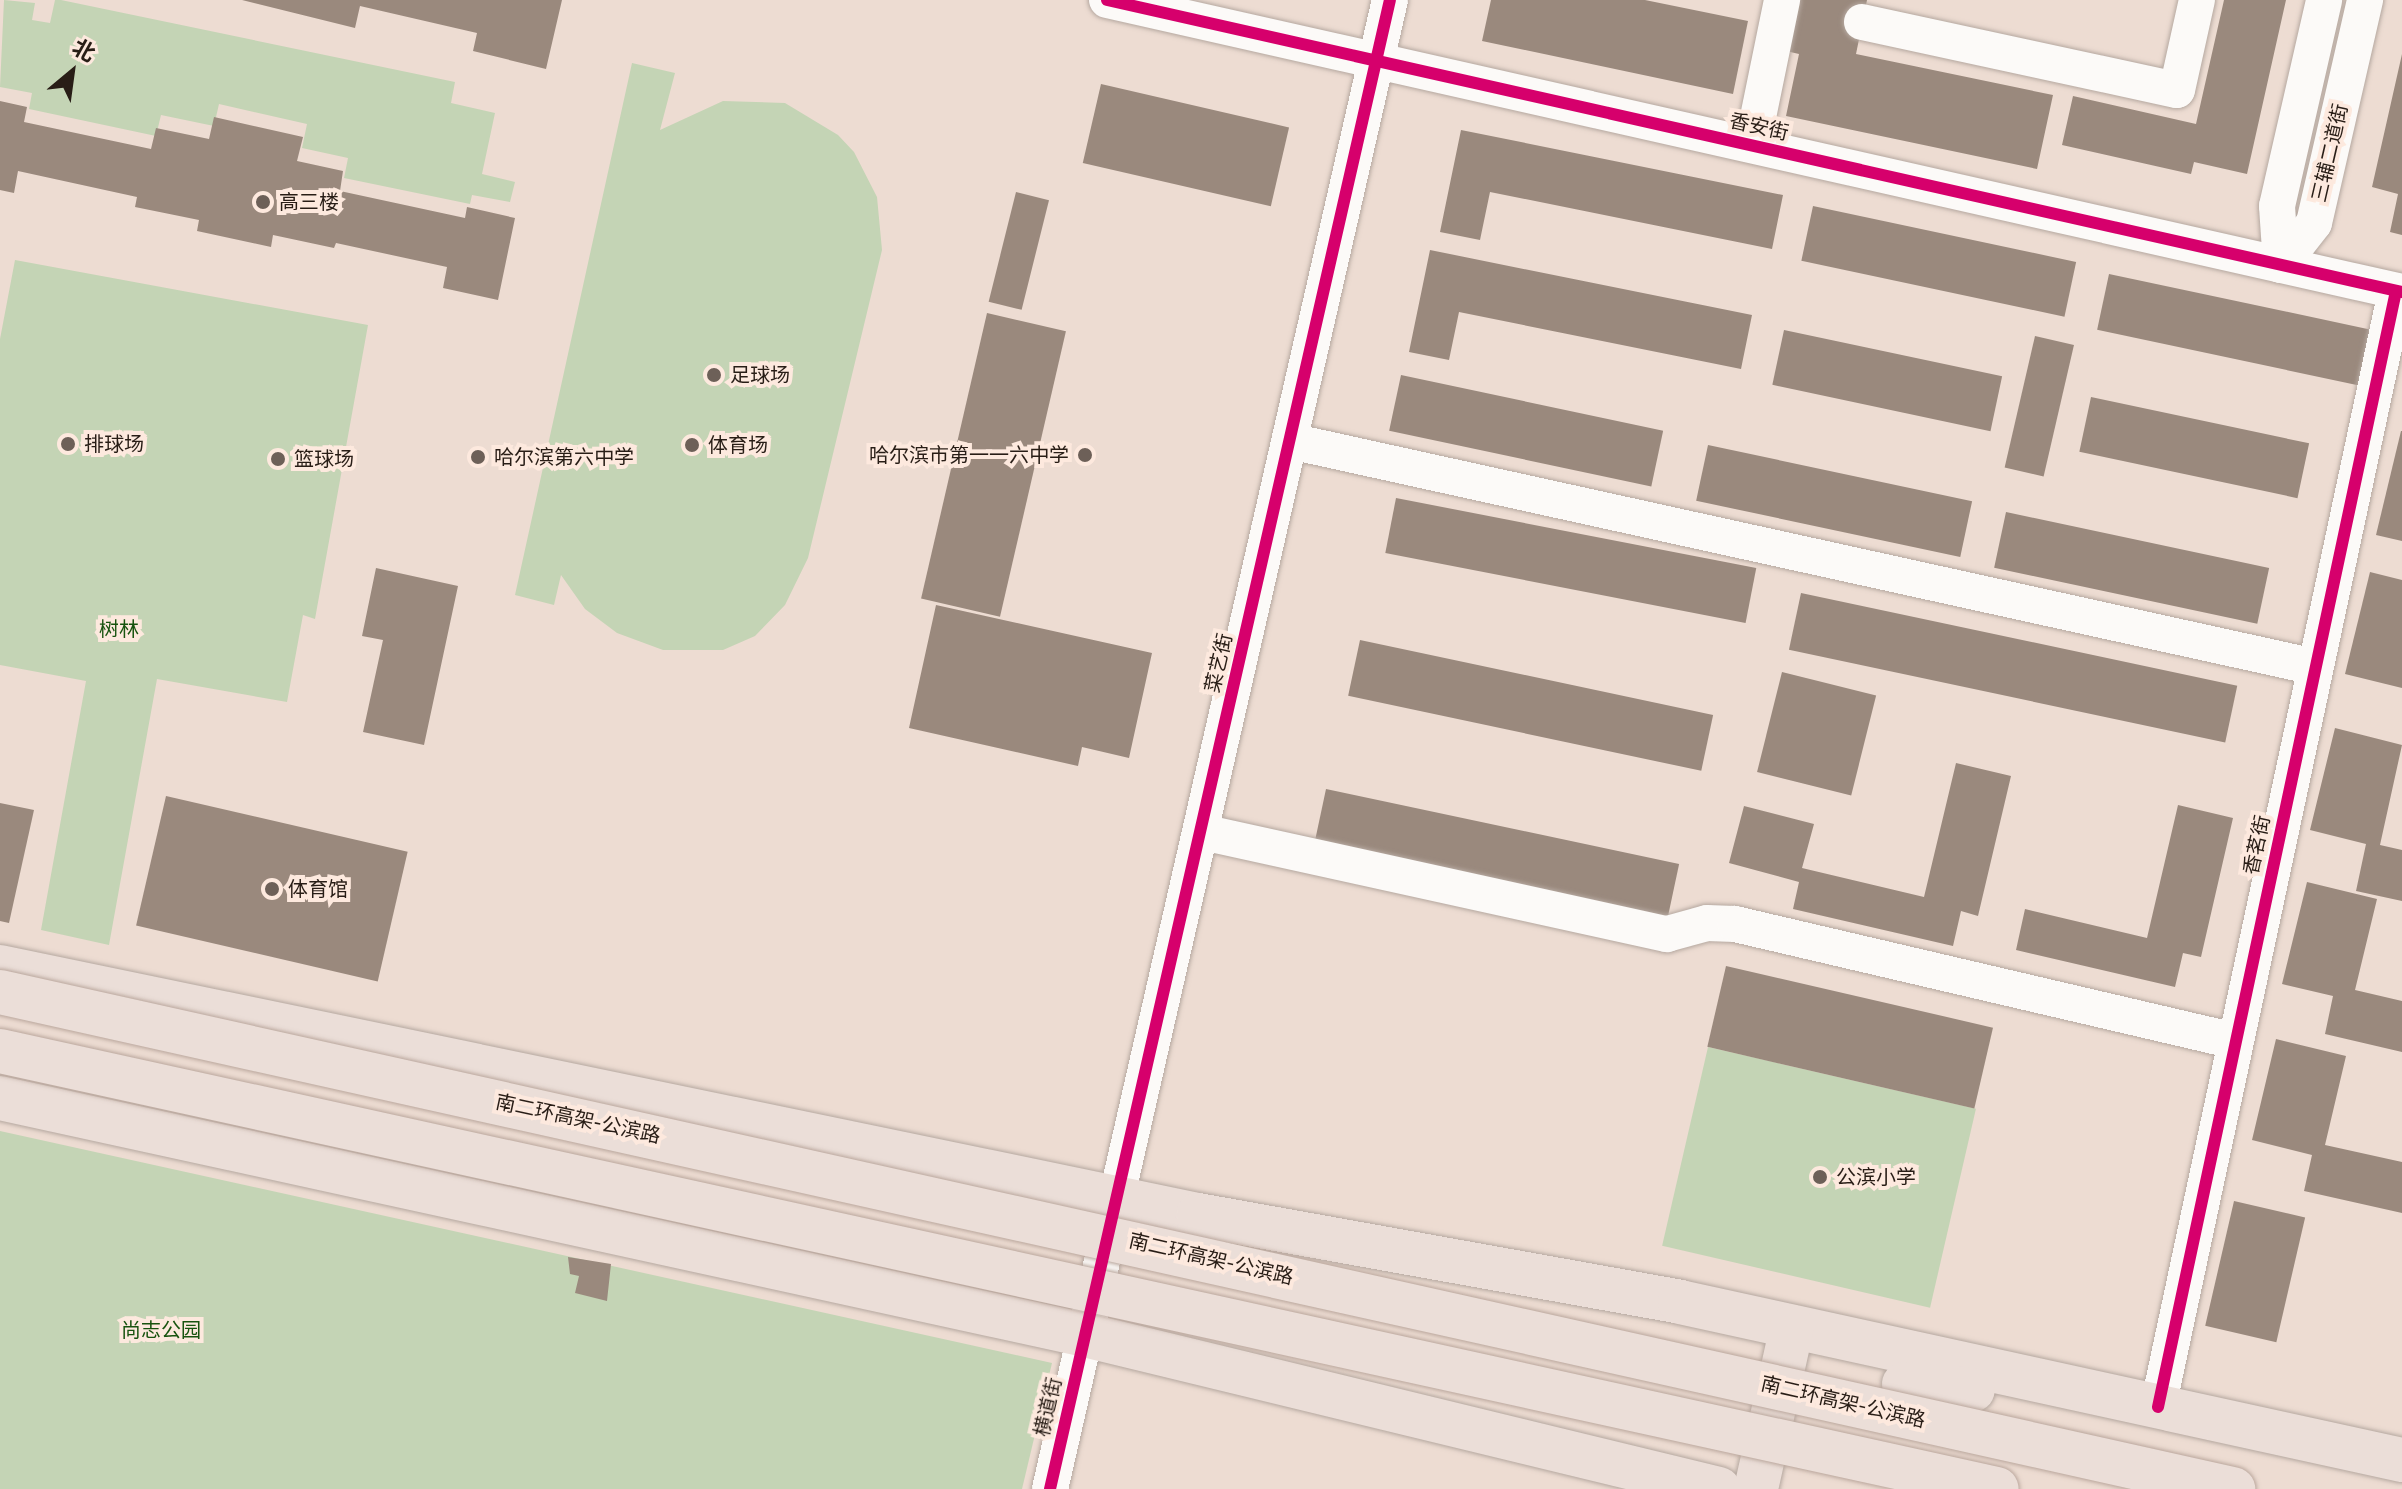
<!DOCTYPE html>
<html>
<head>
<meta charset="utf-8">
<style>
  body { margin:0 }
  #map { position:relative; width:2402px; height:1489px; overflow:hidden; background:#eddcd2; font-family:"Fira Sans","Noto Sans SC",sans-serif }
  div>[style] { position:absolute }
  .green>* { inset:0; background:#c4d4b5; transform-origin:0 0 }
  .building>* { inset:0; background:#9a897d; transform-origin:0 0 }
  .roads { filter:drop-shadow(0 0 2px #b5a8a0) drop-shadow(0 0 2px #b5a8a0) }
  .minor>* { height:36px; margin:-18px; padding:0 18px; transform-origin:18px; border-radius:18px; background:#fcfaf8 }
  .highway>* { height:44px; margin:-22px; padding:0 22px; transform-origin:22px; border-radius:22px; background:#ebded8 }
  .bridges { filter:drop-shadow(0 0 2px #baa79d) drop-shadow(0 0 2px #baa79d) }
  .highway-bridge>* { height:44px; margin:-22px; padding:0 22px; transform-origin:22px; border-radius:22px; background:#ebded8 }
  .cycleway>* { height:12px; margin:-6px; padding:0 6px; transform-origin:6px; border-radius:6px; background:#d6006c }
  .dots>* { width:22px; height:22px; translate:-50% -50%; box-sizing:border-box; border:4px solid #fde9de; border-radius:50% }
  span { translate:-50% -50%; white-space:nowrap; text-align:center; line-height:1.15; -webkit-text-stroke:8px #fde9de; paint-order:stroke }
  .street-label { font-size:20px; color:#281d16 }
  .poi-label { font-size:20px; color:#281d16 }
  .left { translate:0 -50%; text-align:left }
  .right { translate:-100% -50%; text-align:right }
  .park-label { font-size:20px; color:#18530f }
  .north { position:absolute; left:32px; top:32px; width:80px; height:80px; -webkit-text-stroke:6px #fde9de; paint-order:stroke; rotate:29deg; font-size:22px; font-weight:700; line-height:32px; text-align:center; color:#281d16 }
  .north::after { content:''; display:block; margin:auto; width:28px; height:36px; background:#281d16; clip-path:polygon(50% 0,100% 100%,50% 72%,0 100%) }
</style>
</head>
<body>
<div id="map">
  <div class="green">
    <div style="clip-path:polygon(4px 0,35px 3px,32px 20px,50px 23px,55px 0,61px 0,455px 82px,451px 103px,495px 113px,482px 174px,515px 182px,510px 202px,472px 195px,470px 204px,344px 178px,348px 158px,302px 148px,307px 124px,219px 104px,214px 126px,161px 115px,156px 136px,29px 109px,32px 93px,0 87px)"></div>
    <div style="clip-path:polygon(632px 63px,675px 73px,660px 130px,723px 101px,785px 103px,838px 135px,854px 152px,877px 197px,882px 250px,808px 558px,785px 605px,755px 636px,723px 650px,663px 650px,617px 633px,585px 609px,561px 575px,554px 605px,515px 595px)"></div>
    <div style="clip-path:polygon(15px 260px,368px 325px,315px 619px,303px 615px,287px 702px,157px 679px,109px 945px,41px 930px,86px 681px,0 665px,0 339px)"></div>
    <div style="left:1708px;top:1047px;width:275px;height:204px;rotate:13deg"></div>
    <div style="clip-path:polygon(0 1131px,1052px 1363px,1022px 1489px,0 1489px)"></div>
  </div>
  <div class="building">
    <div style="clip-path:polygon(242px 0,562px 0,546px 69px,473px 51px,477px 33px,360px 6px,355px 28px)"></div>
    <div style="clip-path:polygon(1491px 0,1645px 0,1748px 21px,1733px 94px,1482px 41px)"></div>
    <div style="clip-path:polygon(1796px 0,1867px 0,1856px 54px,2053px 95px,2037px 169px,1786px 116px,1799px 54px,1786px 51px)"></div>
    <div style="clip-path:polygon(2224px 0,2286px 0,2247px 174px,2194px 162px,2191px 174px,2062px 145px,2073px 96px,2196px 124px)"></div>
    <div style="clip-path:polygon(2402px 54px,2402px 235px,2390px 232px,2398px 194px,2372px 187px)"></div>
    <div style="left:1101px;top:84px;width:193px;height:81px;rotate:13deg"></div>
    <div style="clip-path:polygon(0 101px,27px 107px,24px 122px,151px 149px,156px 128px,209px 139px,214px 117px,303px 137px,297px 161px,343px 171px,340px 191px,465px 218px,467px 207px,515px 218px,498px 300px,443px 288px,447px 267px,336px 243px,334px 248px,273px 235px,271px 247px,197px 231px,199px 220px,135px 207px,137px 197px,18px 171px,14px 193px,0 190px)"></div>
    <div style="clip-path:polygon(1461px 130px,1783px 195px,1772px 249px,1490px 192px,1480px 240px,1440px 232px)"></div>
    <div style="left:1016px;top:192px;width:34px;height:113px;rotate:14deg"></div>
    <div style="left:1813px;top:206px;width:269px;height:56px;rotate:12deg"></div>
    <div style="clip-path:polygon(1430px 250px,1752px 315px,1741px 369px,1459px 312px,1449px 360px,1409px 352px)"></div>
    <div style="left:2109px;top:274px;width:269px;height:57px;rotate:12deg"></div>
    <div style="left:987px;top:313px;width:81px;height:293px;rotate:13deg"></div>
    <div style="left:1784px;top:330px;width:223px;height:56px;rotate:12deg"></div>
    <div style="left:2035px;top:336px;width:40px;height:135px;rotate:13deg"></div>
    <div style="left:1401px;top:375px;width:268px;height:57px;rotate:12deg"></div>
    <div style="left:2091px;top:397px;width:223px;height:56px;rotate:12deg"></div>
    <div style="clip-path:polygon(2401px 431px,2402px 431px,2402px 541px,2376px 535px)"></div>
    <div style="left:1708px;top:445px;width:270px;height:57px;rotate:12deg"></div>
    <div style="left:1396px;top:498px;width:367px;height:56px;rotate:11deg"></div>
    <div style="left:2006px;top:512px;width:269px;height:57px;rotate:12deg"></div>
    <div style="clip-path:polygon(376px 568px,458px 586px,424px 745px,363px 732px,383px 640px,362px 636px)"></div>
    <div style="clip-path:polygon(2370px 572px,2402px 580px,2402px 688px,2345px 674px)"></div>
    <div style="left:1801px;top:593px;width:446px;height:58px;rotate:12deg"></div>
    <div style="clip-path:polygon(936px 605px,1152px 653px,1129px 758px,1082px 747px,1078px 766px,909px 728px)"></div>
    <div style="left:1360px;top:640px;width:361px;height:57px;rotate:12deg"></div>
    <div style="left:1782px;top:672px;width:97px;height:103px;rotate:14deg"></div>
    <div style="clip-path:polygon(2335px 728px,2402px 745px,2380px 845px,2402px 850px,2402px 901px,2356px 891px,2366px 844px,2310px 830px)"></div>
    <div style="clip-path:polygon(1956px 763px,2011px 776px,1978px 916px,1961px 911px,1953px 946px,1793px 909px,1799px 882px,1729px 863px,1744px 806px,1814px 824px,1802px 868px,1924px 897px)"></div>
    <div style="left:1326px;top:789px;width:361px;height:57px;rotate:12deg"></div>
    <div style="left:166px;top:796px;width:248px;height:133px;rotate:13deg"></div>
    <div style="clip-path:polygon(0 803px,34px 810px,9px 923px,0 921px)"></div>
    <div style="clip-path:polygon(2178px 805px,2233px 818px,2201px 957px,2183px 953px,2175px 987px,2016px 950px,2025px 909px,2147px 938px)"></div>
    <div style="clip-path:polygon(2307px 882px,2377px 899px,2355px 990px,2402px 1001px,2402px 1052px,2325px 1034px,2333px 996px,2282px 984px)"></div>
    <div style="left:1726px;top:966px;width:274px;height:83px;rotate:13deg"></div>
    <div style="clip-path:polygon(2276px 1039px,2346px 1056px,2325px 1145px,2402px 1162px,2402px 1213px,2304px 1191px,2312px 1155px,2252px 1140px)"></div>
    <div style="left:2234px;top:1201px;width:73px;height:128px;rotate:13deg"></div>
    <div style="clip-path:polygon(568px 1257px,611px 1264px,607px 1301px,575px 1293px,579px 1276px,570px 1274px)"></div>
  </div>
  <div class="roads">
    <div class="minor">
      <div style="left:1107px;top:0;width:1328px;rotate:12.71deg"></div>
      <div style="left:1862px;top:22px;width:322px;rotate:12.2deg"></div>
      <div style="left:2177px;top:90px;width:92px;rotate:-77.5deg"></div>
      <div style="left:1756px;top:127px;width:130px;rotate:-78.4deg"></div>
      <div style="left:2281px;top:265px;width:53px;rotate:-51.8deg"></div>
      <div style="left:2314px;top:223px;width:229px;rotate:-77.1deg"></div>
      <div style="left:2281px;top:265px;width:59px;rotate:-93.9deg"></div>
      <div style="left:2277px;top:206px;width:211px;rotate:-77.1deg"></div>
      <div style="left:1290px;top:441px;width:1050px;rotate:12.43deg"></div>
      <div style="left:1202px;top:832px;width:476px;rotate:12.4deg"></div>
      <div style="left:1667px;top:934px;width:41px;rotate:-15.4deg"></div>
      <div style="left:1707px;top:923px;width:28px;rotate:2deg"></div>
      <div style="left:1735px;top:924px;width:514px;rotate:13.17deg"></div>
      <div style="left:2158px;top:1407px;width:1141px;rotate:-77.96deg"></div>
      <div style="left:1050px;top:1489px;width:1527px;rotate:-77.14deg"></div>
    </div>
    <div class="highway">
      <div style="left:0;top:967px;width:1223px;rotate:11.7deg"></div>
      <div style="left:1198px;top:1215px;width:490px;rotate:10.2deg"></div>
      <div style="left:1680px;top:1302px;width:739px;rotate:12.34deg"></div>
      <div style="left:0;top:1098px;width:1111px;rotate:12.32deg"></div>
      <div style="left:1085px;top:1335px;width:652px;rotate:13.65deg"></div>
      <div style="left:1904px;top:1384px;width:69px;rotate:5deg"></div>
      <div style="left:1756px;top:1489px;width:166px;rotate:-77.5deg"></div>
    </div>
  </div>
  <div class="bridges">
    <div class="highway-bridge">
      <div style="left:0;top:992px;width:2288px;rotate:12.55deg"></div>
      <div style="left:0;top:1051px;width:2044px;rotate:12.37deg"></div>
    </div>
  </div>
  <div class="cycleway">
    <div style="left:1107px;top:0;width:1328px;rotate:12.71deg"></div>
    <div style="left:2158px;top:1407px;width:1141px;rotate:-77.96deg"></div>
    <div style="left:1050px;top:1489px;width:1527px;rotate:-77.14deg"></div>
  </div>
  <div class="dots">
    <div style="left:263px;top:202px;background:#6d6058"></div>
    <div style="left:714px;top:375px;background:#6d6058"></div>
    <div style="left:68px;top:444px;background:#6d6058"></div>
    <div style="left:692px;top:445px;background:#6d6058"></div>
    <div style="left:1085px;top:455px;background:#6d6058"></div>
    <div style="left:478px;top:457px;background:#6d6058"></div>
    <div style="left:278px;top:459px;background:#6d6058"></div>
    <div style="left:272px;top:889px;background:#6d6058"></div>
    <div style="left:1820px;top:1177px;background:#6d6058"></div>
  </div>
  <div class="street-label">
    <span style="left:1759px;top:127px;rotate:13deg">香安街</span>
    <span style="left:2330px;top:153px;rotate:-77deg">三辅二道街</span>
    <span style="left:1219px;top:663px;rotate:-77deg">菜艺街</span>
    <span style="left:2257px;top:845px;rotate:-78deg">香茗街</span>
    <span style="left:578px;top:1119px;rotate:12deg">南二环高架-公滨路</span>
    <span style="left:1211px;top:1259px;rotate:13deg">南二环高架-公滨路</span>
    <span style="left:1843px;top:1402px;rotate:13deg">南二环高架-公滨路</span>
    <span style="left:1048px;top:1407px;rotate:-77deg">横道街</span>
  </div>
  <div class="poi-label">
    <span class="left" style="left:279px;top:202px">高三楼</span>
    <span class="left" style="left:730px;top:375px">足球场</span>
    <span class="left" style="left:84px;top:444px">排球场</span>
    <span class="left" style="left:708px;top:445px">体育场</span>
    <span class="right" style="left:1069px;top:455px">哈尔滨市第一一六中学</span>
    <span class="left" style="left:494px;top:457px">哈尔滨第六中学</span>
    <span class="left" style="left:294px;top:459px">篮球场</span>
    <span class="left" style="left:288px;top:889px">体育馆</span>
    <span class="left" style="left:1836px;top:1177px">公滨小学</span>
  </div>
  <div class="park-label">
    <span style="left:119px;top:629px">树林</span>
    <span style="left:161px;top:1330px">尚志公园</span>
  </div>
  <div class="north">北</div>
</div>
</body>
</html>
